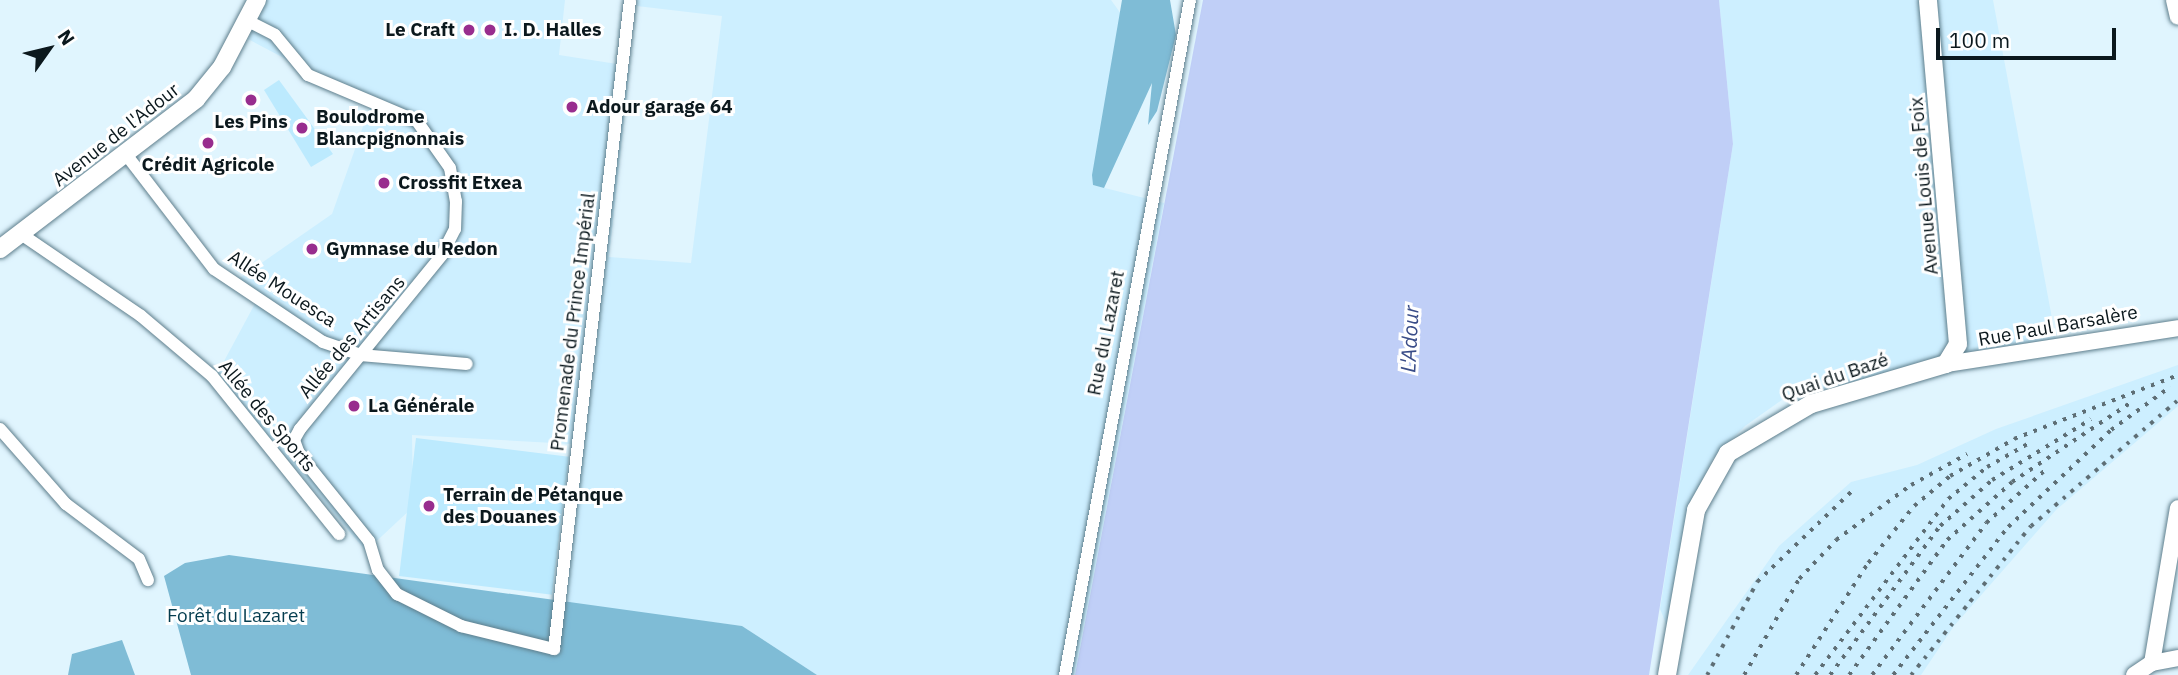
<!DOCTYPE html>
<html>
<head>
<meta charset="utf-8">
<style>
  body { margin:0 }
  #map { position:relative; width:2178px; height:675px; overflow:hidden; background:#e0f5fe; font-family:"IBM Plex Sans",sans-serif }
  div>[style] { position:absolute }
  .built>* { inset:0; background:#cdefff }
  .green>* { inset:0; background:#bceafe; transform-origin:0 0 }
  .forest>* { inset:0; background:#7fbcd6 }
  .water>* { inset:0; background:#c0cff7 }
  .roads { filter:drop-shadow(0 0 2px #5e7e8c) drop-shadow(0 0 2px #5e7e8c) }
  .minor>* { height:12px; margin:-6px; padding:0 6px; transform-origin:6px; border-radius:6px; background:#fff }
  .tertiary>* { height:16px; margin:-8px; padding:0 8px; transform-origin:8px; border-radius:8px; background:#fff }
  .secondary>* { height:18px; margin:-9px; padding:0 9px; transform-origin:9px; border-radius:9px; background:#fff }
  .rail>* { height:3.5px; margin-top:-1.75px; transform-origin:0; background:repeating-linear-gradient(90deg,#5e6e75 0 3.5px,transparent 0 10.5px) }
  .dots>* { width:19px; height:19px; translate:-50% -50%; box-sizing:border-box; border:4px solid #fff; border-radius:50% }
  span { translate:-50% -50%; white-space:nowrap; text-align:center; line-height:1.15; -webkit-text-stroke:6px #fff; paint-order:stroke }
  .poi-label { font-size:19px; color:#0b181d; font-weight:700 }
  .right { translate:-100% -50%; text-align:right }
  .left { translate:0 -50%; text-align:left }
  .street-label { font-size:19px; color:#0b181d }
  .park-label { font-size:19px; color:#053d4f }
  .water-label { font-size:21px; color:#394c88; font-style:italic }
  .north { position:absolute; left:14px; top:14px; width:70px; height:70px; -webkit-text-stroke:5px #fff; paint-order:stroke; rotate:56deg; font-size:19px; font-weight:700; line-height:28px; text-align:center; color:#0b181d }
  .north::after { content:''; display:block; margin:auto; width:24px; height:32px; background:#0b181d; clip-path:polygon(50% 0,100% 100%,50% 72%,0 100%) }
  .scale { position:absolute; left:1936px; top:28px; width:180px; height:32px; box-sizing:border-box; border:4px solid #0b181d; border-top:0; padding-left:9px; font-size:21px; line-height:24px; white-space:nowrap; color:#0b181d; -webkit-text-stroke:5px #fff; paint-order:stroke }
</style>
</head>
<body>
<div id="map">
  <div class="built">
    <div style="clip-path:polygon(266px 0,565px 0,559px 55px,630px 66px,609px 257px,691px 263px,722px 16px,637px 6px,637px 0,1111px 0,1124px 18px,1093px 185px,1164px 203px,1075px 675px,817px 675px,742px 626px,563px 603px,572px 444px,412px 435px,413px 507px,366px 551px,216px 376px,257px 300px,237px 280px,332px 214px,371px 104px,248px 39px)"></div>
    <div style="clip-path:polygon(1719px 0,1993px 0,2056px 340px,1786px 397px,1745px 426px,1713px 458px,1698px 488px,1669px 631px,1660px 609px,1733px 144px)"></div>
    <div style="clip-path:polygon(2178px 365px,2178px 406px,2056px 510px,1954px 626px,1921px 675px,1688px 675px,1779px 546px,1851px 482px,1917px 465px,1996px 429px)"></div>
  </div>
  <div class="green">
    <div style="clip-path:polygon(279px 80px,333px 154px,311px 167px,264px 90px)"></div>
    <div style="left:416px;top:438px;width:154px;height:139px;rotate:7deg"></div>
  </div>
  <div class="forest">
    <div style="clip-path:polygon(1122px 0,1170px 0,1176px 35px,1157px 111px,1148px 125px,1152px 83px,1104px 188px,1093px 185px,1092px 175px)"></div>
    <div style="clip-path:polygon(229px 555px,742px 626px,817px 675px,191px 675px,164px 576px,185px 563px)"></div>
    <div style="clip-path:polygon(122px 640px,135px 675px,68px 675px,72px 654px)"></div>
  </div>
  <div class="water">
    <div style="clip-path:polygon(1203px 0,1719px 0,1733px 144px,1649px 675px,1075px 675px)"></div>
  </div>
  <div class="roads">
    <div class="minor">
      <div style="left:248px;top:21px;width:30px;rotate:27deg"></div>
      <div style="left:275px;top:35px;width:52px;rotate:50.5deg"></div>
      <div style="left:308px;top:75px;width:118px;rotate:22.9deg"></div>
      <div style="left:417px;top:121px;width:57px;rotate:54.9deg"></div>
      <div style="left:450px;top:168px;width:34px;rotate:80deg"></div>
      <div style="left:456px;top:201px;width:28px;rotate:92deg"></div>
      <div style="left:455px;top:229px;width:29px;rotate:117deg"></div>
      <div style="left:442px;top:255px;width:225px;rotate:129.2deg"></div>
      <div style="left:300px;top:429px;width:13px;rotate:119deg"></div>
      <div style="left:294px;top:440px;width:15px;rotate:70deg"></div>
      <div style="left:299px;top:454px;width:112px;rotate:51.2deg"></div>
      <div style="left:369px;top:541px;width:30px;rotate:73deg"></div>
      <div style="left:378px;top:570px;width:31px;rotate:52deg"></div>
      <div style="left:397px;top:594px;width:72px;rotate:26.6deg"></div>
      <div style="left:461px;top:626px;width:96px;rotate:13.9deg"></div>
      <div style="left:554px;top:649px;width:653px;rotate:-83.32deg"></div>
      <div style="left:128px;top:157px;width:141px;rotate:52.5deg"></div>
      <div style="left:214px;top:269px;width:131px;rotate:33.8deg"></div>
      <div style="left:323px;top:342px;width:39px;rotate:19deg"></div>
      <div style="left:360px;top:355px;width:107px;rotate:4.8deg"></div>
      <div style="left:21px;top:234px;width:145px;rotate:34.3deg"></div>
      <div style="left:141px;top:316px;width:93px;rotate:40.2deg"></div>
      <div style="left:212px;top:376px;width:203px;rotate:51.2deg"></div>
      <div style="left:0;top:429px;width:100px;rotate:48.7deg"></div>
      <div style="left:66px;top:504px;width:91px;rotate:37deg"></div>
      <div style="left:139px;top:559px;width:23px;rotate:67deg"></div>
      <div style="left:1065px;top:675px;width:686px;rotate:-79.51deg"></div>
    </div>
    <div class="tertiary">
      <div style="left:2174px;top:0;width:17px;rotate:77deg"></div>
      <div style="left:1946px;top:364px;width:235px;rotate:-8.8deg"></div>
      <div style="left:2152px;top:663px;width:26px;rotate:-11deg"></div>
      <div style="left:2134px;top:675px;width:22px;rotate:-34deg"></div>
      <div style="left:2152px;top:663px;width:157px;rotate:-80.5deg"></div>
    </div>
    <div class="secondary">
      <div style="left:0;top:249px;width:247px;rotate:-37.4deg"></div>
      <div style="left:196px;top:99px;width:41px;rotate:-50.9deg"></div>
      <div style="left:222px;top:67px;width:76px;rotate:-62.4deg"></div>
      <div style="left:1667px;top:675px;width:168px;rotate:-80deg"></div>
      <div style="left:1696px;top:510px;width:65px;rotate:-60.7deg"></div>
      <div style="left:1728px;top:453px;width:96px;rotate:-30.6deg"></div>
      <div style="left:1811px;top:404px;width:141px;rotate:-16.5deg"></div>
      <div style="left:1946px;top:364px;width:23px;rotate:-59deg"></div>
      <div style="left:1958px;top:344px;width:345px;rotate:-95deg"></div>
    </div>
  </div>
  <div class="rail">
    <div style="left:1707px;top:675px;width:106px;rotate:-61.7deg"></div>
    <div style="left:1757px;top:582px;width:134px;rotate:-43.8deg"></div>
    <div style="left:1744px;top:675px;width:111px;rotate:-60.2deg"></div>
    <div style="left:1799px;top:579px;width:54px;rotate:-46.5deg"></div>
    <div style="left:1836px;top:540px;width:93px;rotate:-36.3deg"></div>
    <div style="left:1911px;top:485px;width:64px;rotate:-29deg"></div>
    <div style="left:1796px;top:675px;width:133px;rotate:-57.3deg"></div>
    <div style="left:1868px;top:563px;width:73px;rotate:-51.1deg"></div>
    <div style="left:1914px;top:506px;width:47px;rotate:-39.8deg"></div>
    <div style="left:1950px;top:476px;width:74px;rotate:-30deg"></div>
    <div style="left:2014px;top:439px;width:176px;rotate:-21.3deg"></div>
    <div style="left:1815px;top:675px;width:221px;rotate:-52.9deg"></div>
    <div style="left:1948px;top:499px;width:50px;rotate:-39.4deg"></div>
    <div style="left:1987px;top:467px;width:51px;rotate:-29.6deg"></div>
    <div style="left:1830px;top:675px;width:185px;rotate:-53.6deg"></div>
    <div style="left:1940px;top:526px;width:69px;rotate:-41.5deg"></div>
    <div style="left:1992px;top:480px;width:116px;rotate:-31.6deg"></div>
    <div style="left:1849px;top:675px;width:167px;rotate:-54deg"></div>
    <div style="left:1947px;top:540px;width:87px;rotate:-41.7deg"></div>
    <div style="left:2012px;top:482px;width:142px;rotate:-33.8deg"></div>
    <div style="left:1872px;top:675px;width:190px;rotate:-53.1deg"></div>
    <div style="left:1986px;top:523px;width:79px;rotate:-41.9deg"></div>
    <div style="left:1893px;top:675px;width:187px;rotate:-52.2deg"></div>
    <div style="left:2008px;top:527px;width:141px;rotate:-43.3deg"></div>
    <div style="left:2111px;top:430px;width:73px;rotate:-36.1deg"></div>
    <div style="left:1911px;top:675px;width:191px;rotate:-51.2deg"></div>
    <div style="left:2031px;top:526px;width:194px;rotate:-40.6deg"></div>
  </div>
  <div class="dots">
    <div style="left:469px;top:30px;background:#982d8e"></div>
    <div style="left:490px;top:30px;background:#982d8e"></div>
    <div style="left:251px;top:100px;background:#982d8e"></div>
    <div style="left:572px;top:107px;background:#982d8e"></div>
    <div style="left:302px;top:128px;background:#982d8e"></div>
    <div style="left:208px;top:143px;background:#982d8e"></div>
    <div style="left:384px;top:183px;background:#982d8e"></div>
    <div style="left:312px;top:249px;background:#982d8e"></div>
    <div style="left:354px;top:406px;background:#982d8e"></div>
    <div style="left:429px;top:506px;background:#982d8e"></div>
  </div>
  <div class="poi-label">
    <span class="right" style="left:455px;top:30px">Le Craft</span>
    <span class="left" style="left:504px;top:30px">I. D. Halles</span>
    <span class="left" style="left:586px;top:107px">Adour garage 64</span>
    <span class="left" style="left:316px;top:128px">Boulodrome<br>Blancpignonnais</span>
    <span style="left:251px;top:122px">Les Pins</span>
    <span style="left:208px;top:165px">Crédit Agricole</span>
    <span class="left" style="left:398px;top:183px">Crossfit Etxea</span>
    <span class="left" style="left:326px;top:249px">Gymnase du Redon</span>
    <span class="left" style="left:368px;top:406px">La Générale</span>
    <span class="left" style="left:443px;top:506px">Terrain de Pétanque<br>des Douanes</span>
  </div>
  <div class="street-label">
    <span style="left:116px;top:135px;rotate:-38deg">Avenue de l'Adour</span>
    <span style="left:1924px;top:186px;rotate:-95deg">Avenue Louis de Foix</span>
    <span style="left:282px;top:289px;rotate:33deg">Allée Mouesca</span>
    <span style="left:573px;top:322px;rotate:-83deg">Promenade du Prince Impérial</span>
    <span style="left:2058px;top:326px;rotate:-10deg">Rue Paul Barsalère</span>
    <span style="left:1106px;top:333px;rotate:-79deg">Rue du Lazaret</span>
    <span style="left:352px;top:337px;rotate:-50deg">Allée des Artisans</span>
    <span style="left:1835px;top:377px;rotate:-19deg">Quai du Bazé</span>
    <span style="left:267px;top:416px;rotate:50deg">Allée des Sports</span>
  </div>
  <div class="park-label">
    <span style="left:236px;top:616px">Forêt du Lazaret</span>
  </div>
  <div class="water-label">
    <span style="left:1409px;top:339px;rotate:-87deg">L'Adour</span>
  </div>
  <div class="north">N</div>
  <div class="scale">100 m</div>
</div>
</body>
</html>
